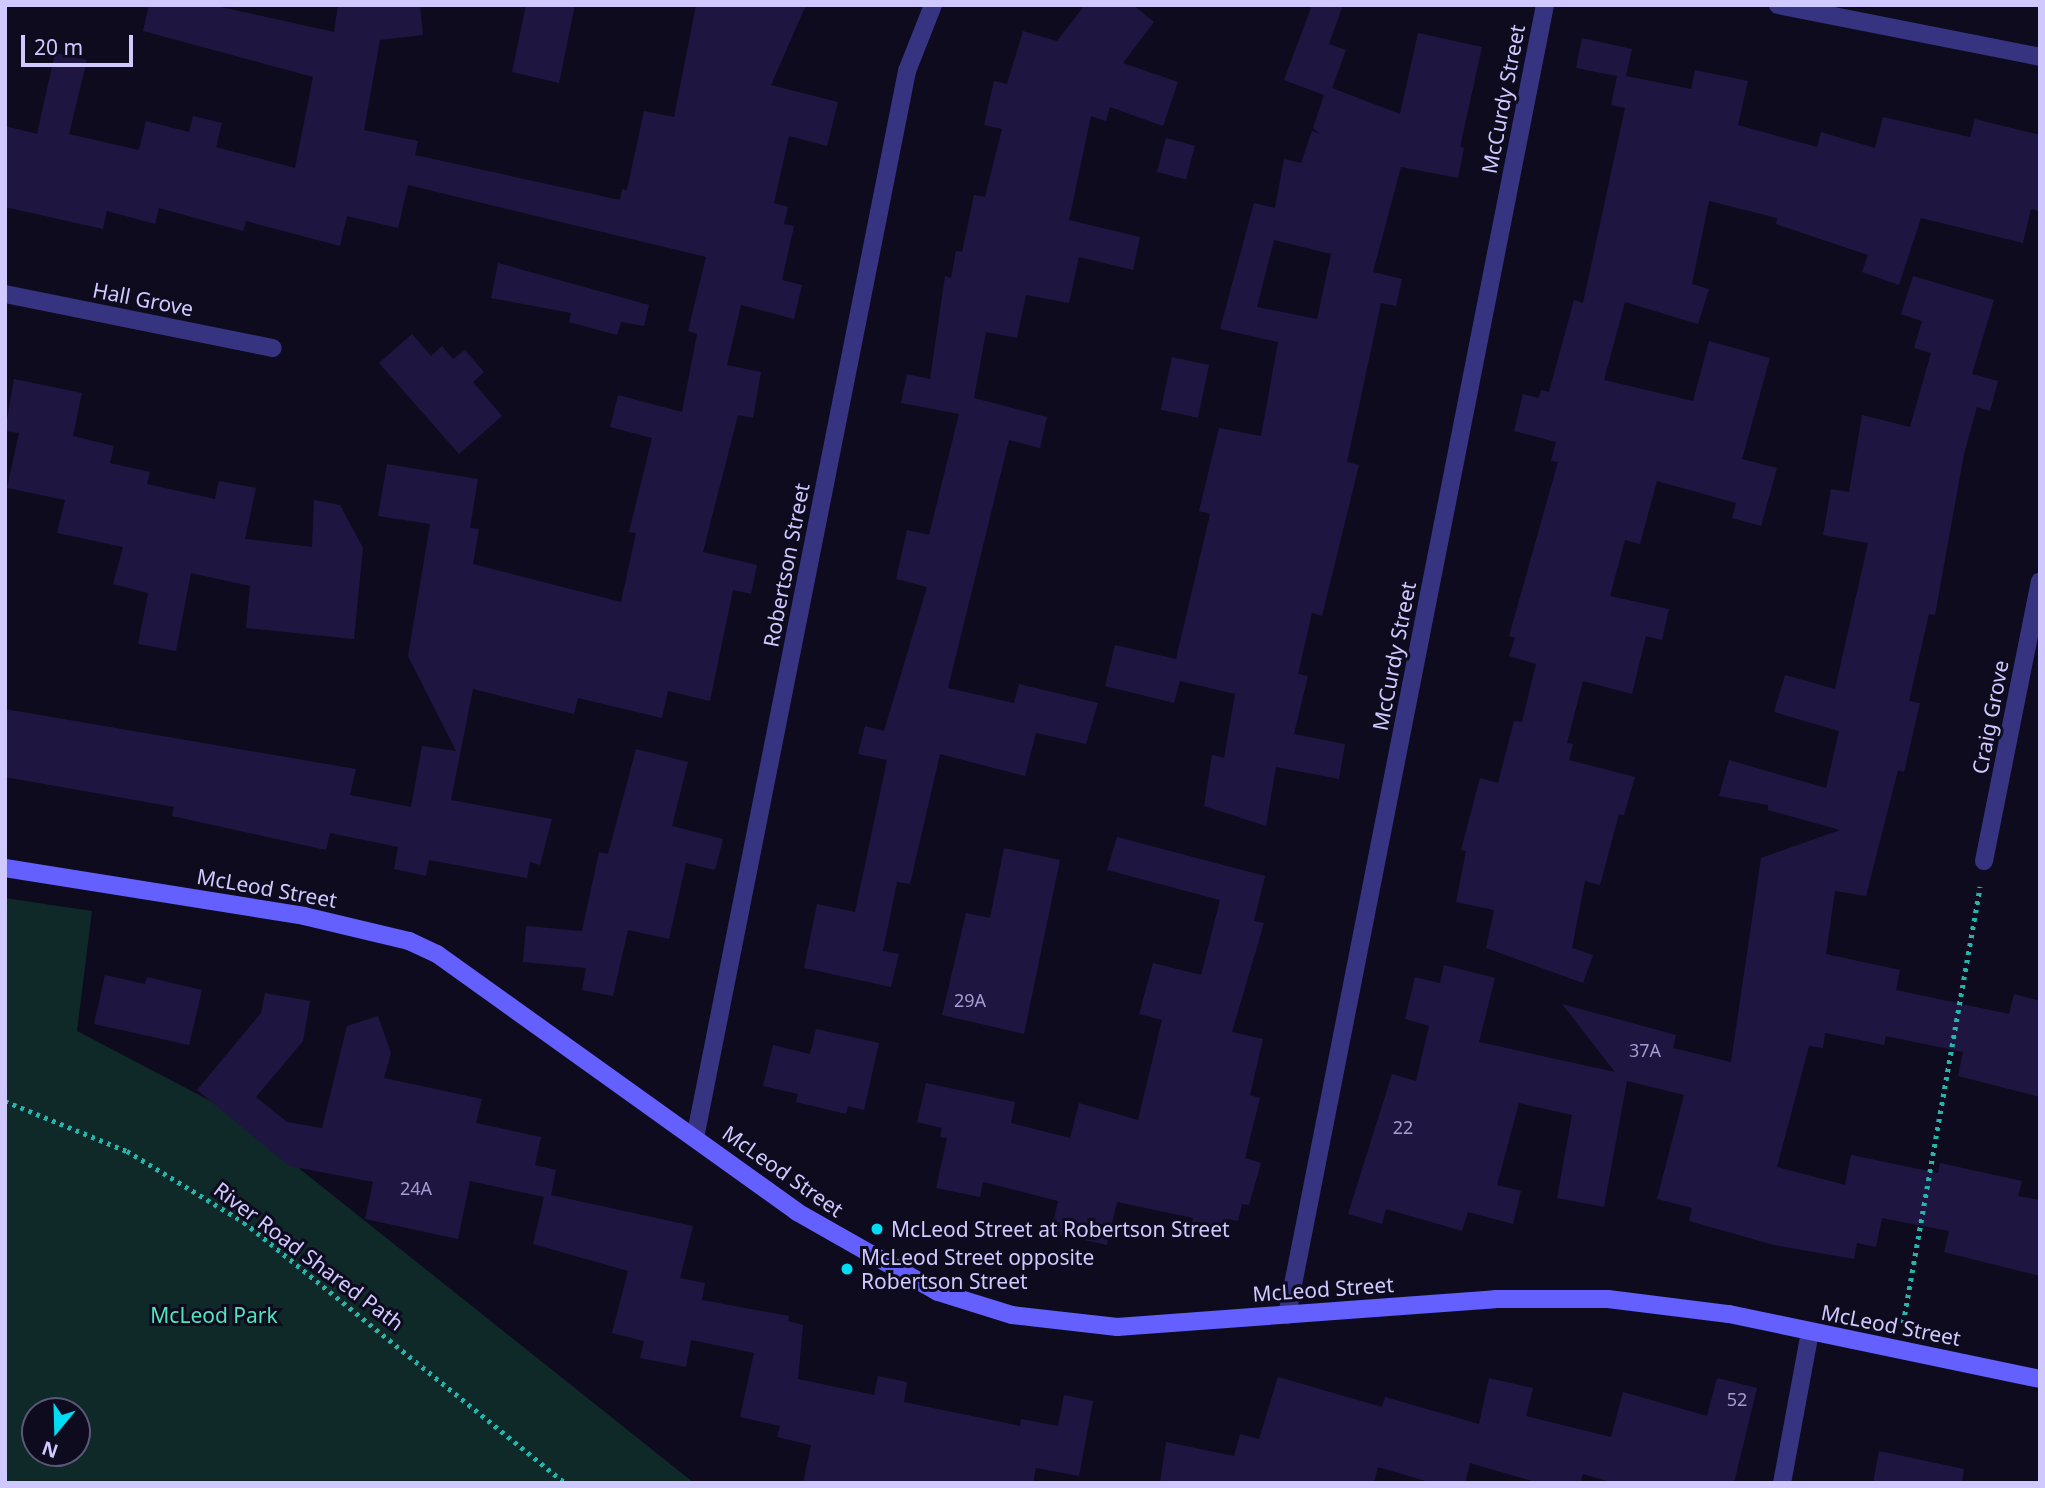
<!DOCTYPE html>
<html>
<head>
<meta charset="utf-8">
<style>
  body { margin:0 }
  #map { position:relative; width:2045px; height:1488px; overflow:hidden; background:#0e0b1f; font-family:"Noto Sans",sans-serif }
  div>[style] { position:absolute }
  .green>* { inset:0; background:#0e2928 }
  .building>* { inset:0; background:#1e1641; transform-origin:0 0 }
  .path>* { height:4.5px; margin-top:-2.25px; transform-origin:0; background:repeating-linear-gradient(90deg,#26b5ac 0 3.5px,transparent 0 8.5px) }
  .lane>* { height:18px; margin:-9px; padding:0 9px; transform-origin:9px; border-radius:9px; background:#363381 }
  .street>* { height:18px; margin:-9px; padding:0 9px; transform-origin:9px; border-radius:9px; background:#363381 }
  .secondary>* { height:18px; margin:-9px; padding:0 9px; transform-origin:9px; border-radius:9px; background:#6360ff }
  .dots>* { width:19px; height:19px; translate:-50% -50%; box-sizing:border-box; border:4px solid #0e0b1f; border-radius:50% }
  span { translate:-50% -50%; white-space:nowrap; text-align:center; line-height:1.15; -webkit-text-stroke:6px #0e0b1f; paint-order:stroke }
  .number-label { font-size:18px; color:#a39cd0 }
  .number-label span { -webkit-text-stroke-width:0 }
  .street-label { font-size:21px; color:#cfc9ff }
  .poi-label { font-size:21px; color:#cfc9ff }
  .left { translate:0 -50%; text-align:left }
  .park-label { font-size:21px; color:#4fe5bf }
  .frame { position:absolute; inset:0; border:7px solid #cfc9ff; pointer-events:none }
  .north { position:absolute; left:21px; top:1397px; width:70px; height:70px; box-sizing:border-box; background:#0e0b1f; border:2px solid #5b5779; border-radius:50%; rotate:199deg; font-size:19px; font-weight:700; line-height:28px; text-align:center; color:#cfc9ff }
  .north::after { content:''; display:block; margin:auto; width:24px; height:32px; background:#00dcf4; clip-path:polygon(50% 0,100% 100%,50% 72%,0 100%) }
  .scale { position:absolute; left:21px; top:35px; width:112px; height:32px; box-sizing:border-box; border:4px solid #cfc9ff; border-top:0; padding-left:9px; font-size:21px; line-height:24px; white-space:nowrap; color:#cfc9ff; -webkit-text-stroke:5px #0e0b1f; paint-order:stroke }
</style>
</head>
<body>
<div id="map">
  <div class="green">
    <div style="clip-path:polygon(evenodd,5px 898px,92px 911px,77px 1031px,222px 1107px,694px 1483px,5px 1483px,5px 898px,35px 1411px,77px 1411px,77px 1453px,35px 1453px,35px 1411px)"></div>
  </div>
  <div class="building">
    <div style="clip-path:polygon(149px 5px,212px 5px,334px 32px,338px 5px,420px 5px,423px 35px,380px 40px,364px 130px,418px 141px,415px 155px,620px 200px,622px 189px,627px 190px,644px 111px,674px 117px,696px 5px,806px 5px,771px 85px,838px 102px,827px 146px,789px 136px,774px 203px,788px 207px,784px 224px,794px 226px,782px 280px,802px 285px,794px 319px,741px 305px,727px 365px,761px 372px,753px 418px,738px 415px,703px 552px,757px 565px,751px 594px,733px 590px,710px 701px,668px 691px,662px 718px,578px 698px,574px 714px,473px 689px,451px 800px,552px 819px,540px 865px,530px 862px,527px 878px,429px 860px,426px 876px,394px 869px,398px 847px,330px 833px,326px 850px,172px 816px,174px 807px,5px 777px,5px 709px,356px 769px,350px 795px,411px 807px,422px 746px,456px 751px,408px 656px,430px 524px,378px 516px,387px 464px,478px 479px,470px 528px,479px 529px,473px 564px,621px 602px,636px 533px,629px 532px,652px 438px,610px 427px,618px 395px,682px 412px,697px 334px,688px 331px,706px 257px,408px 185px,398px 228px,347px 216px,340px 246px,246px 221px,243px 231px,159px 208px,155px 224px,107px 211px,103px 229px,5px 207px,5px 126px,37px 134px,55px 53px,87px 60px,69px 134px,139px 150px,146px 121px,189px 132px,193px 116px,222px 123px,216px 147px,295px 168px,313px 77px,143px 31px)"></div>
    <div style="clip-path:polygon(526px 5px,575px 5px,559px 83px,512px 72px)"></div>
    <div style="clip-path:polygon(1085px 5px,1133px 5px,1154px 22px,1123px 63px,1178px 82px,1163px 126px,1110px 107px,1106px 121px,1091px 116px,1069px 220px,1140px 237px,1133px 270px,1079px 257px,1069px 303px,1026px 295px,1017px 338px,986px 332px,974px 398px,1047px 417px,1040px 448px,1009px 440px,948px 688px,1014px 703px,1019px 684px,1098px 703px,1086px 744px,1036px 733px,1025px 776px,940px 754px,910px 884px,897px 882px,883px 951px,899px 954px,891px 987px,804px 968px,817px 904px,855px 912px,887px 760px,858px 754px,865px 726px,884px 731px,927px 587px,896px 579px,907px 530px,929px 535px,959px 414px,901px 403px,907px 374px,930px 379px,945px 276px,951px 278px,956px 251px,962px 252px,974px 195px,985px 197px,1002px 129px,984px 125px,994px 81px,1007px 84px,1023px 31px,1057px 41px)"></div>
    <div style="clip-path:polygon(evenodd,1312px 5px,1343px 5px,1329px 44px,1346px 50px,1332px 88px,1400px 114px,1418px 33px,1482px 47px,1460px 147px,1464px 148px,1458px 178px,1401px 167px,1373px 272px,1402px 279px,1396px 306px,1381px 303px,1347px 462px,1359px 465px,1322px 616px,1312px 613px,1298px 674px,1308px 676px,1294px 734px,1345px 744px,1339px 779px,1276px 767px,1266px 826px,1204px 806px,1212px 755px,1224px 758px,1235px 694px,1180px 681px,1174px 703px,1105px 686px,1115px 645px,1176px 659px,1210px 514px,1199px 511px,1219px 428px,1261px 436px,1278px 342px,1220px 329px,1254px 203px,1275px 208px,1284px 159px,1301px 163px,1312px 131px,1320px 134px,1313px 128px,1324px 95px,1284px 80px,1312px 5px,1274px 240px,1331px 254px,1317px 319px,1257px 307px,1274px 240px)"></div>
    <div style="clip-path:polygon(1582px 38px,1632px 49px,1626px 76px,1691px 89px,1695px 70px,1748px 81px,1738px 125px,1817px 147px,1821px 132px,1875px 148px,1883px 117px,1970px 137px,1975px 119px,2040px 135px,2040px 211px,2031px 209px,2023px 243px,1921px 218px,1899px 285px,1862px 272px,1868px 255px,1776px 224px,1777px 218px,1709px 201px,1692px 284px,1709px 289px,1698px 324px,1625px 302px,1604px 380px,1693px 401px,1709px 341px,1770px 358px,1742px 459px,1777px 468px,1761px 526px,1732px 518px,1736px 503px,1657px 481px,1640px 544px,1625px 540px,1610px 596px,1669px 609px,1662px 640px,1646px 636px,1632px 694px,1583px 681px,1567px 743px,1573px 744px,1569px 760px,1635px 777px,1624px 815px,1619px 814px,1600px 885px,1585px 881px,1572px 948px,1593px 955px,1583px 983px,1486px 948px,1494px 910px,1456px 902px,1466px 851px,1461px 850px,1480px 778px,1498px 783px,1514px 721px,1522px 722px,1536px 664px,1509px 656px,1515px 638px,1509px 636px,1558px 462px,1551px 461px,1556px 442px,1514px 431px,1523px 394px,1539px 398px,1541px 390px,1549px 392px,1574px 300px,1583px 303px,1625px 108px,1611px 105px,1617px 76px,1576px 68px)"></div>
    <div style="left:1166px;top:138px;width:30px;height:35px;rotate:15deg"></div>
    <div style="clip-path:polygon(498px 263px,649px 305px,644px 326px,621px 322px,617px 335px,569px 322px,571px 313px,491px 298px)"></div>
    <div style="clip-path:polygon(1913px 276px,1994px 300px,1972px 374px,1998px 381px,1990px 411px,1977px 407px,1964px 454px,1935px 615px,1929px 614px,1909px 701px,1920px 703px,1904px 772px,1898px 770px,1866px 896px,1835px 891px,1826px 954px,1900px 970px,1896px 990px,2009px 1014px,2014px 994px,2040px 1001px,2040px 1097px,1958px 1076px,1963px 1052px,1886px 1036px,1884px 1045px,1825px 1033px,1823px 1048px,1809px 1046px,1777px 1167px,1845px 1185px,1851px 1155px,1938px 1173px,1940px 1163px,2022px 1181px,2018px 1196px,2040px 1200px,2040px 1276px,1944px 1252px,1949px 1231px,1882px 1218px,1876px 1247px,1857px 1243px,1854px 1259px,1774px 1245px,1689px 1221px,1692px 1208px,1657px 1199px,1684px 1095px,1627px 1081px,1604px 1207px,1557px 1198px,1572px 1115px,1519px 1103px,1497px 1185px,1521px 1191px,1513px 1224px,1468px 1212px,1462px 1231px,1386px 1209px,1382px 1224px,1348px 1214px,1392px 1074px,1416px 1081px,1429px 1026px,1405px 1019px,1415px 977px,1440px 983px,1444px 965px,1495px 978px,1479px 1042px,1615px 1072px,1562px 1004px,1676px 1035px,1673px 1048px,1731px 1062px,1761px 858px,1840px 830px,1768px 810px,1768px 805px,1719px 796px,1729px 760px,1826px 788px,1839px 731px,1774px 712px,1785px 675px,1835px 689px,1868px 543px,1823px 535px,1831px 489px,1849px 492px,1862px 415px,1910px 427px,1931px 353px,1914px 348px,1922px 321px,1901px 314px)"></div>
    <div style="clip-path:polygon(412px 334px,431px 356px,442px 346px,453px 359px,465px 350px,484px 372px,473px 382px,502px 416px,459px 454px,379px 363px)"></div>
    <div style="left:1172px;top:357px;width:38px;height:54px;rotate:12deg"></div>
    <div style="clip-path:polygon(14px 379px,82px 393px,73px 436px,114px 446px,110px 463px,150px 472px,147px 484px,215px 499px,219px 481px,256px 488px,245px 539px,312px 547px,314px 500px,340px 505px,363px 548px,354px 639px,246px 628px,250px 586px,191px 573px,176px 651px,138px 644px,148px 593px,113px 584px,123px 547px,57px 533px,65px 500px,7px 488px,19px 433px,5px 431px)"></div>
    <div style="clip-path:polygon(636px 749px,688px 762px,672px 826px,723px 839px,715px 870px,686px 863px,669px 939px,628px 930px,613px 996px,582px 990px,586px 968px,523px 962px,526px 926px,582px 931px,599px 852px,608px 854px)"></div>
    <div style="clip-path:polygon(1117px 837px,1265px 876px,1254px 921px,1264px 923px,1232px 1032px,1263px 1039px,1250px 1095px,1260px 1098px,1245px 1158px,1261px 1163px,1249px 1205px,1242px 1204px,1238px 1221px,1228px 1219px,1222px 1239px,1190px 1230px,1193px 1218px,1117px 1202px,1107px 1245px,1051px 1233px,1058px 1201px,983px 1182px,980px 1197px,936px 1188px,947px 1138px,940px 1137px,942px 1128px,917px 1122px,926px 1083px,1015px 1102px,1011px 1123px,1070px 1138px,1079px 1103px,1138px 1120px,1162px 1020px,1139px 1014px,1153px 963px,1201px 975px,1220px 900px,1107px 870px)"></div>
    <div style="clip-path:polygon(1004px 848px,1060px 860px,1024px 1034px,942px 1015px,966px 913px,990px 918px)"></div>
    <div style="clip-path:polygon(105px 975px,145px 984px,147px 977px,202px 990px,189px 1045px,94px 1024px)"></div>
    <div style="clip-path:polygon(265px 993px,310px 1001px,303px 1041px,256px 1097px,287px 1122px,322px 1128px,347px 1026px,378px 1016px,391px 1053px,384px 1078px,482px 1099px,476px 1123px,541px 1137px,535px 1165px,556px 1170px,551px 1195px,693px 1226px,680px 1278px,705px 1283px,702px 1300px,789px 1316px,788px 1321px,803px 1325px,798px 1379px,874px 1395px,878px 1376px,907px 1382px,904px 1402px,1020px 1426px,1021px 1419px,1058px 1426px,1064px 1395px,1093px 1401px,1079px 1476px,1036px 1468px,1033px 1483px,803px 1483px,811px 1445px,777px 1437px,780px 1426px,740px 1417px,754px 1353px,691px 1340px,686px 1367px,640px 1358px,644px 1341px,612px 1333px,628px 1271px,533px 1244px,544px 1197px,470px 1181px,458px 1239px,365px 1219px,373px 1182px,289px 1166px,197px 1090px,261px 1013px)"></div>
    <div style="clip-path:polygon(816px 1029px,879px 1043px,864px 1110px,848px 1106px,846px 1114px,796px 1102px,798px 1094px,763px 1086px,773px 1045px,810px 1054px)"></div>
    <div style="clip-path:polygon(1278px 1377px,1382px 1407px,1385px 1397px,1479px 1424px,1489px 1378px,1533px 1388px,1526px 1416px,1611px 1437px,1623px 1392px,1707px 1416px,1717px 1378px,1757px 1388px,1734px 1483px,1613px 1483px,1583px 1474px,1580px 1483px,1539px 1483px,1470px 1463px,1465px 1483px,1432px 1483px,1378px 1467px,1374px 1483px,1160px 1483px,1166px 1442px,1234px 1456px,1240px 1434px,1259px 1439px)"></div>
    <div style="clip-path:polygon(1879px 1451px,1964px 1469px,1962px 1483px,1873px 1483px)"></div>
  </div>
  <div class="path">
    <div style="left:5px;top:1101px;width:132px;rotate:22.3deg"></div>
    <div style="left:127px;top:1151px;width:137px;rotate:31.3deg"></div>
    <div style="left:244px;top:1222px;width:414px;rotate:39.1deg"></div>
    <div style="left:1903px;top:1323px;width:443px;rotate:-80deg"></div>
  </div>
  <div class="lane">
    <div style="left:1782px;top:1483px;width:154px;rotate:-79.5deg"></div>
  </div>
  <div class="street">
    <div style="left:1778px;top:5px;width:267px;rotate:11.2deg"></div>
    <div style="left:5px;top:294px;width:273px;rotate:11.4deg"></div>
    <div style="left:1984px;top:861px;width:285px;rotate:-78.7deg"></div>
    <div style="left:695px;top:1138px;width:1088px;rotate:-78.76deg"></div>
    <div style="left:907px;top:71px;width:71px;rotate:-68.5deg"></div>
    <div style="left:1287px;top:1315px;width:1335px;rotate:-78.86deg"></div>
  </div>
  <div class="secondary">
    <div style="left:5px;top:868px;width:303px;rotate:9.1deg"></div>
    <div style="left:304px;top:916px;width:108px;rotate:13.4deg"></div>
    <div style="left:409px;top:941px;width:31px;rotate:25deg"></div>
    <div style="left:437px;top:954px;width:443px;rotate:35.6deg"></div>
    <div style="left:797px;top:1212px;width:162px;rotate:29.6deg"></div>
    <div style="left:938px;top:1292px;width:77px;rotate:17.3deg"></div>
    <div style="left:1012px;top:1315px;width:106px;rotate:6.5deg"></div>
    <div style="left:1117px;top:1327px;width:379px;rotate:-4.2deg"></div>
    <div style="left:1495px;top:1299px;width:113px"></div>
    <div style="left:1608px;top:1299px;width:122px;rotate:7.1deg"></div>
    <div style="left:1729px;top:1314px;width:318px;rotate:11.8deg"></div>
  </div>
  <div class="dots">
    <div style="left:877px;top:1229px;background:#00dcf4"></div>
    <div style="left:847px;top:1269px;background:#00dcf4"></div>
  </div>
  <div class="number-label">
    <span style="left:970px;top:1000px">29A</span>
    <span style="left:1645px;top:1050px">37A</span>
    <span style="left:1403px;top:1127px">22</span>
    <span style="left:416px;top:1188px">24A</span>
    <span style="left:1737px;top:1399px">52</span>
  </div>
  <div class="street-label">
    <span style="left:1503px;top:99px;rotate:-79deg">McCurdy Street</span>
    <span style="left:143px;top:299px;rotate:11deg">Hall Grove</span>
    <span style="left:786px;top:565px;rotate:-79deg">Robertson Street</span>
    <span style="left:1394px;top:656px;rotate:-79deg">McCurdy Street</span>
    <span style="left:1990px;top:717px;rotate:-79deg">Craig Grove</span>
    <span style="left:267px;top:888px;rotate:10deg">McLeod Street</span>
    <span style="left:783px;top:1171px;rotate:35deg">McLeod Street</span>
    <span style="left:309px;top:1256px;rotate:37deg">River Road Shared Path</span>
    <span style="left:1323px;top:1289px;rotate:-4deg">McLeod Street</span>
    <span style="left:1891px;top:1325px;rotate:11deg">McLeod Street</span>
  </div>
  <div class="poi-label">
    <span class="left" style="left:891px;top:1229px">McLeod Street at Robertson Street</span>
    <span class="left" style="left:861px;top:1269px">McLeod Street opposite<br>Robertson Street</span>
  </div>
  <div class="park-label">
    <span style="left:214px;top:1315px">McLeod Park</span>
  </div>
  <div class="frame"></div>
  <div class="north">N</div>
  <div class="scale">20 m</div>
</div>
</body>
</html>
